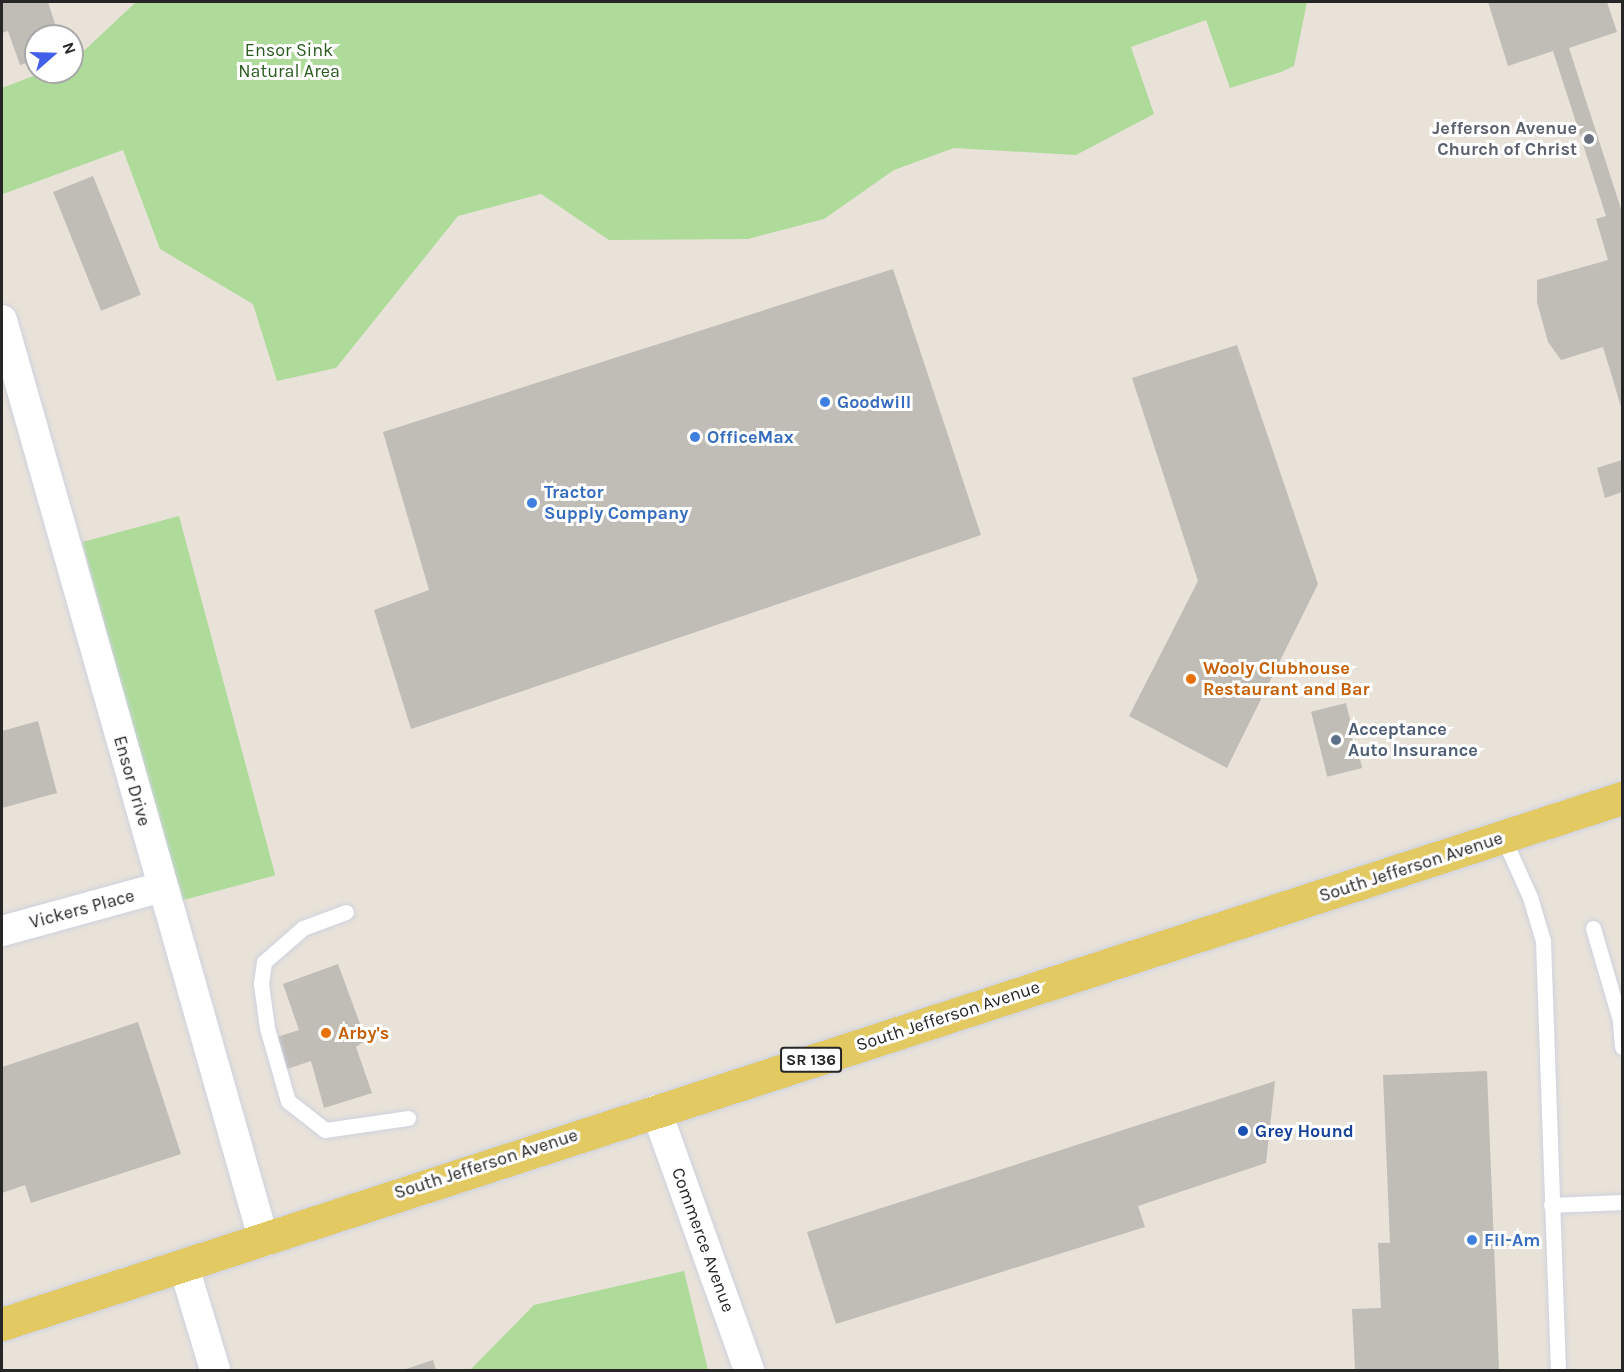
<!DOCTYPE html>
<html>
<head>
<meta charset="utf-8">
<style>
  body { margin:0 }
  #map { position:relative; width:1624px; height:1372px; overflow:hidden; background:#e8e2d9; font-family:Karla,sans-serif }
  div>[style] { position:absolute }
  .green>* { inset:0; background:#aedb99; transform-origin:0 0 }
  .building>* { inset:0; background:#c0bcb6; transform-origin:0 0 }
  .roads { filter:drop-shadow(0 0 2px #ced1df) drop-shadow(0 0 2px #ced1df) }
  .service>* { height:15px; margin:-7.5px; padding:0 7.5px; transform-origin:7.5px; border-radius:7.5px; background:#fff }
  .minor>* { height:30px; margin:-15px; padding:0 15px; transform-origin:15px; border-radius:15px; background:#fff }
  .primary>* { height:33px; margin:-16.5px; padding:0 16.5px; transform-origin:16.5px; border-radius:16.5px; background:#e3c962 }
  .dots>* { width:16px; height:16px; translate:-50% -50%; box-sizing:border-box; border:3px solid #fff; border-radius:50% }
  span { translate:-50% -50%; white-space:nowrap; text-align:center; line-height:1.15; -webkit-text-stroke:6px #fff; paint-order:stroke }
  .shield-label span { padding:2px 4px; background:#fff; border:2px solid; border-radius:4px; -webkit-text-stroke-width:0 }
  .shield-label { font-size:16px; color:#262626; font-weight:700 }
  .park-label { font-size:18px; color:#295b1e }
  .worship-label { font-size:18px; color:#5b616d; font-weight:700 }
  .right { translate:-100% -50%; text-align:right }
  .shop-label { font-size:18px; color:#366cbe; font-weight:700 }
  .left { translate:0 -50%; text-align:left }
  .food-label { font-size:18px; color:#c56008; font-weight:700 }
  .service-label { font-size:18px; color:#4e5e75; font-weight:700 }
  .street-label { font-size:18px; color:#262626 }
  .transit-label { font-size:18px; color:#164399; font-weight:700 }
  .frame { position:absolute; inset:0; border:3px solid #262626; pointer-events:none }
  .north { position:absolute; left:24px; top:24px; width:60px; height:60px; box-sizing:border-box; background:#fff; border:2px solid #a8a8a8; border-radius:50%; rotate:70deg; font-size:16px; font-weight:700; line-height:24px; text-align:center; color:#262626 }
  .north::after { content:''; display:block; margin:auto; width:21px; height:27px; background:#445fe9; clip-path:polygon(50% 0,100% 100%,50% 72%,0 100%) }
</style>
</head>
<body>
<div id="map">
  <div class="green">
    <div style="clip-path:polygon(136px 2px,1307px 2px,1294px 66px,1281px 72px,1230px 88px,1206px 20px,1131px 47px,1154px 114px,1076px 155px,954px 148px,894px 170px,824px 219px,748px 239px,609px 240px,541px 194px,458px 216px,336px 368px,277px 381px,253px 304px,160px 249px,123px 150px,3px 194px,2px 88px,44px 72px,72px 72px,72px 62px)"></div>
    <div style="left:179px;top:516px;width:372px;height:100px;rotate:75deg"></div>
    <div style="clip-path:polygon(684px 1271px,708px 1370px,470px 1370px,534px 1305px)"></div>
  </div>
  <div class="building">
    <div style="clip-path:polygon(2px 2px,48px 2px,59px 36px,36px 36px,36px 60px,20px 65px,8px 31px,2px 33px)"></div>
    <div style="clip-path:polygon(1488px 2px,1607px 2px,1617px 32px,1569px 48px,1622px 212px,1622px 410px,1603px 347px,1561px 360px,1548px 342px,1537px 302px,1537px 280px,1608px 260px,1596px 219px,1606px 216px,1553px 51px,1508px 66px)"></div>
    <div style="left:93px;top:176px;width:128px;height:43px;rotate:68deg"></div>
    <div style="clip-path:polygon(893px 269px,981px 535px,411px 729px,374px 610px,429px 590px,383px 432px)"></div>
    <div style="clip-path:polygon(1237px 345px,1318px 584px,1227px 768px,1129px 716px,1198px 581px,1132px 378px)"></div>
    <div style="clip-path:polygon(1622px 460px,1622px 492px,1605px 498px,1597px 468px)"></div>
    <div style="left:1346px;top:703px;width:67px;height:36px;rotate:76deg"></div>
    <div style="clip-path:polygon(38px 721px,57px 793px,2px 808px,2px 731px)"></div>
    <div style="clip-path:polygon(338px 964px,366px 1040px,356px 1047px,372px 1093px,324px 1108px,311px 1061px,287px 1069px,277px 1037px,299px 1030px,283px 984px)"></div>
    <div style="clip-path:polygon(138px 1022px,181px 1154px,31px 1203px,25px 1185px,2px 1193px,2px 1067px)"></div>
    <div style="clip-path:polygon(1487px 1071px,1499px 1370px,1355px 1370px,1352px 1309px,1381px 1308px,1378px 1243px,1390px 1243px,1383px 1075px)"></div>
    <div style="clip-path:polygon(1275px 1081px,1266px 1163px,1138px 1206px,1145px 1227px,836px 1324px,807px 1232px)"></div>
    <div style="clip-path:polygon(433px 1360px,436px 1370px,403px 1370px)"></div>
  </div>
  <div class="roads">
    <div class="service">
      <div style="left:1503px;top:837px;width:66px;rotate:65.8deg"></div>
      <div style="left:1530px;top:897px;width:46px;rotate:73.5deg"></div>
      <div style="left:1543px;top:941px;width:429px;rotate:88deg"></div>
      <div style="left:346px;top:912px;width:46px;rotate:159.6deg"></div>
      <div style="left:303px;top:928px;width:52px;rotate:138.9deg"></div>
      <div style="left:264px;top:962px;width:22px;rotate:98deg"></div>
      <div style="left:261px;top:984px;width:44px;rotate:82.2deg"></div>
      <div style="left:267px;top:1028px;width:76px;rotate:74deg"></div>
      <div style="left:288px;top:1101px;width:47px;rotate:38.1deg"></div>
      <div style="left:325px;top:1130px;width:84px;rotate:-8.2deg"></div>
      <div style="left:1593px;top:928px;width:103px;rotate:73.7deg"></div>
      <div style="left:1620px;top:1023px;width:24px;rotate:85deg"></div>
      <div style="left:1551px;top:1205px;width:71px;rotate:-2.4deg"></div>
    </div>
    <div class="minor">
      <div style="left:2px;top:320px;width:958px;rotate:74.12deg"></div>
      <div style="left:2px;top:931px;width:166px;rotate:-15.4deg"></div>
      <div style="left:656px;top:1110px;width:276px;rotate:70.3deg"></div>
      <div style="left:184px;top:1267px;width:108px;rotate:73.2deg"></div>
    </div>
    <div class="primary">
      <div style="left:2px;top:1324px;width:1703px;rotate:-17.99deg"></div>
    </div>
  </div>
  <div class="dots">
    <div style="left:1589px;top:139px;background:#6b7280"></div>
    <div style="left:825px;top:402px;background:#3f7fe0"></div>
    <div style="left:695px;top:437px;background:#3f7fe0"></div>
    <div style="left:532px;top:503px;background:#3f7fe0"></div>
    <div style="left:1191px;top:679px;background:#e8710a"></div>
    <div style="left:1336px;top:740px;background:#5c6f8a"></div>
    <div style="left:326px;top:1033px;background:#e8710a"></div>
    <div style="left:1243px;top:1131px;background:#1a4fb4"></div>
    <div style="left:1472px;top:1240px;background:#3f7fe0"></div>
  </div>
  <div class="shield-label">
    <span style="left:811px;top:1060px">SR 136</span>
  </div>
  <div class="park-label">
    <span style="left:289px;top:61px">Ensor Sink<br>Natural Area</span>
  </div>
  <div class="worship-label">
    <span class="right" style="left:1577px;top:139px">Jefferson Avenue<br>Church of Christ</span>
  </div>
  <div class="shop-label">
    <span class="left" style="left:837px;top:402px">Goodwill</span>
    <span class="left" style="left:707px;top:437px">OfficeMax</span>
    <span class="left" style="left:544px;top:503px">Tractor<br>Supply Company</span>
    <span class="left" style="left:1484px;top:1240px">Fil-Am</span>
  </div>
  <div class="food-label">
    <span class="left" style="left:1203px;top:679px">Wooly Clubhouse<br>Restaurant and Bar</span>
    <span class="left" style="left:338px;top:1033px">Arby's</span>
  </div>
  <div class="service-label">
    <span class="left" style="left:1348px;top:740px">Acceptance<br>Auto Insurance</span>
  </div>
  <div class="street-label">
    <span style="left:132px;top:781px;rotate:74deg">Ensor Drive</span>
    <span style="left:1411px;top:867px;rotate:-18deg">South Jefferson Avenue</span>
    <span style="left:82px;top:909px;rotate:-15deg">Vickers Place</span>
    <span style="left:948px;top:1016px;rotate:-18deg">South Jefferson Avenue</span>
    <span style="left:486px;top:1164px;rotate:-18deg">South Jefferson Avenue</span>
    <span style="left:703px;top:1240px;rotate:70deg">Commerce Avenue</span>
  </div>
  <div class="transit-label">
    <span class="left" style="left:1255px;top:1131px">Grey Hound</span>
  </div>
  <div class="frame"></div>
  <div class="north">N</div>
</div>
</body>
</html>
